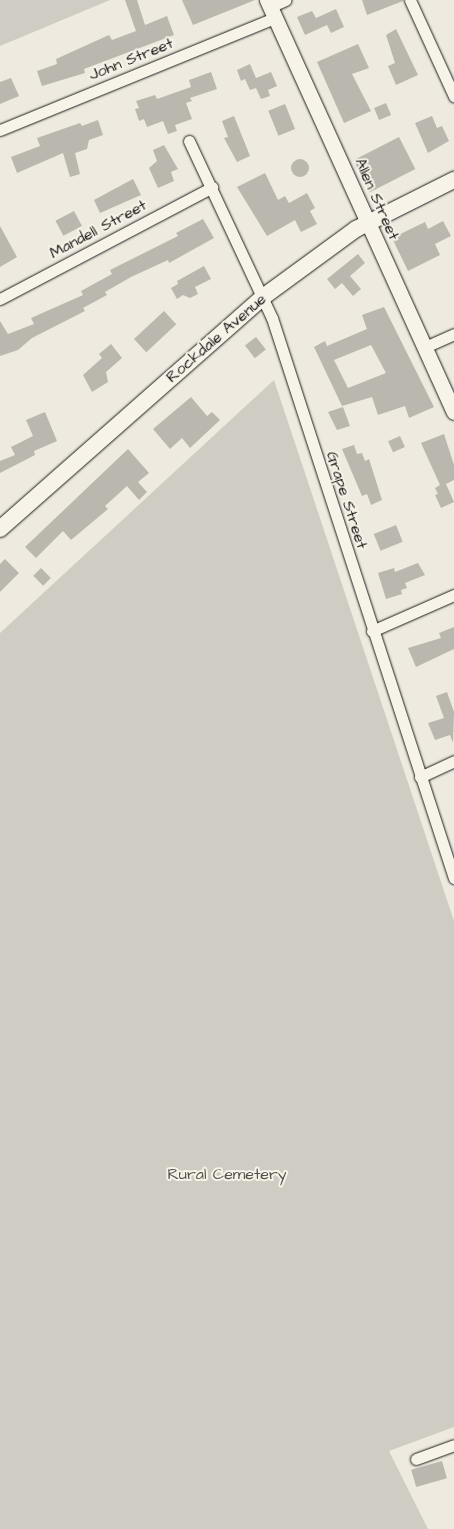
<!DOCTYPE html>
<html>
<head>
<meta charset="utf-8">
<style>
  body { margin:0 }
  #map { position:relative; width:454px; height:1529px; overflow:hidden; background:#eeeae0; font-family:"Architects Daughter",sans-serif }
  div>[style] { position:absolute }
  .green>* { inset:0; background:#cfccc3 }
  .building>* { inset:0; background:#bab7af; transform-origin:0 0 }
  .round { border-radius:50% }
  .roads { filter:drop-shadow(0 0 1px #1c1c1c) drop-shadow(0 0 1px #1c1c1c) }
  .minor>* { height:11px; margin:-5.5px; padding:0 5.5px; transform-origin:5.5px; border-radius:5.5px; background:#f7f3e8 }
  .tertiary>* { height:15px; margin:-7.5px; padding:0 7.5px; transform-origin:7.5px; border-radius:7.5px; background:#f7f3e8 }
  .secondary>* { height:16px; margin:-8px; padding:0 8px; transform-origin:8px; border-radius:8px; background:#f7f3e8 }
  span { translate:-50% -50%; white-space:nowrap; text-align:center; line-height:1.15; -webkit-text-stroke:4px #f7f3e8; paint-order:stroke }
  .street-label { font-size:16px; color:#1c1c1c }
  .park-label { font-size:16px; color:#52514e }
</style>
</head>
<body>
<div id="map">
  <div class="green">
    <div style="clip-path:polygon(0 0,110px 0,0 46px)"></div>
    <div style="clip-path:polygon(274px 380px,454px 921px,454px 1427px,389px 1451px,428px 1529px,0 1529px,0 633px)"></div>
  </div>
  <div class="building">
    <div style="clip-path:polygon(125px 0,137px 0,145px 25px,167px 16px,174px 35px,84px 69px,85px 73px,42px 86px,37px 71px,57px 64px,56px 59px,109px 35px,112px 40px,136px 31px)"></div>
    <div style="clip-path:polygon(182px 0,255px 0,193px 25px)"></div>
    <div style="clip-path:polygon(362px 0,403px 0,403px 1px,367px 15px)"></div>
    <div style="clip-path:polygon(336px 9px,344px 27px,331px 33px,327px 25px,305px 35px,297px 17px,312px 11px,316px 18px)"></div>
    <div style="clip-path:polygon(396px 29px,418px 75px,396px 85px,388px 66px,395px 63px,386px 35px)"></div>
    <div style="clip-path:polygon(358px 44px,369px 68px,352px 74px,371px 111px,344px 123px,317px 62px)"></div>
    <div style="clip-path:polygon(250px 64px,256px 78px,271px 72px,277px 86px,268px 90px,270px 96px,261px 99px,256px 88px,250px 90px,245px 79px,241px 81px,237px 70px)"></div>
    <div style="clip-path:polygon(211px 72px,217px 89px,190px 98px,192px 101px,186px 103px,192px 119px,175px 125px,177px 131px,168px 134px,163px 121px,147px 127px,144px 119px,139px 121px,135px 109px,139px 108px,136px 101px,155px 95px,157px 99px,191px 87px,189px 80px)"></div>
    <div style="clip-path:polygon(11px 78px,19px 96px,0 104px,0 82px)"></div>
    <div style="left:386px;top:103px;width:13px;height:13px;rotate:67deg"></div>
    <div style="left:285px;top:104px;width:27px;height:18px;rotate:68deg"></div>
    <div style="clip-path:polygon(234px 116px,250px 156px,237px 162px,224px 138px,228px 137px,222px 121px)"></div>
    <div style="clip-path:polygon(432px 116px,437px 128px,442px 126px,449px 141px,428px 153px,415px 123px)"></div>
    <div style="clip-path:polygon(98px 120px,103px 135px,89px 140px,87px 149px,75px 153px,80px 174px,70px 177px,63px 153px,17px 173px,11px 157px,40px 146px,37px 138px,80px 123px,82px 126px)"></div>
    <div style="left:399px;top:137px;width:36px;height:51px;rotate:63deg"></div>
    <div style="clip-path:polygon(164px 145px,178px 169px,171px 172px,174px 181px,158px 188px,149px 168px,157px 161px,153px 150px)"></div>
    <div class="round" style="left:291px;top:159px;width:18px;height:18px"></div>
    <div style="clip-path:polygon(265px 173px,278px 200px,285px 196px,289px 203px,307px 193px,315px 208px,310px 211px,317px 224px,301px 232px,295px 220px,267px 236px,237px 187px)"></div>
    <div style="clip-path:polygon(133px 179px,141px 195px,100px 213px,94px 200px)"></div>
    <div style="left:74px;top:211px;width:17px;height:21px;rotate:62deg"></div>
    <div style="clip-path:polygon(203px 219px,214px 238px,169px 263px,168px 260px,131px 277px,105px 292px,107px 295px,83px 308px,85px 311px,32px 338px,18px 350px,0 356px,0 321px,8px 334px,34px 324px,31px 318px,83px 295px,81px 291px,112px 274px,110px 270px,178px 236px,176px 233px)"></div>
    <div style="clip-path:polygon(443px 221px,451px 236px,435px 244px,440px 255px,408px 271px,392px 238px,425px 222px,428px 229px)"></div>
    <div style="clip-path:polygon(0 226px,17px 257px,0 267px)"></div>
    <div style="clip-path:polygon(358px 254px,365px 263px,350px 276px,361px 289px,353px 296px,342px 283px,335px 289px,327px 279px)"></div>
    <div style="clip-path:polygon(204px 266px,211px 279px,195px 287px,198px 294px,190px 298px,183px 295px,177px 299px,171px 288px,178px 284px,177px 281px)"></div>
    <div style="clip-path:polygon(evenodd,384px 307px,434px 407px,409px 418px,405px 406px,378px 415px,372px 397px,342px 406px,314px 347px,325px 341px,327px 346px,367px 329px,362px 315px,384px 307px,371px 345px,386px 373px,348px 388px,334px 360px,371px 345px)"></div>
    <div style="left:164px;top:311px;width:18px;height:41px;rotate:47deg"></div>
    <div style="left:256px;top:337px;width:16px;height:14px;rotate:52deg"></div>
    <div style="clip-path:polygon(111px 344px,122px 358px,106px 372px,108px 382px,92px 392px,83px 375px,102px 358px,99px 354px)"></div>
    <div style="clip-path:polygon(191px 397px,207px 416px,212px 412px,220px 420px,190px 448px,182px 438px,170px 449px,153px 429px)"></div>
    <div style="clip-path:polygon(343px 407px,350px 426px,337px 430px,328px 412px)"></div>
    <div style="clip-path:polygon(45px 412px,57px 441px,34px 451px,35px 455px,0 473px,0 461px,15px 455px,11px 447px,33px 436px,26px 420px)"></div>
    <div style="clip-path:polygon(444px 434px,454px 465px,454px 480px,446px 484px,454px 502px,441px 508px,435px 495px,438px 494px,435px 488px,440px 485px,421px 443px)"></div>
    <div style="left:400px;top:436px;width:12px;height:13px;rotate:66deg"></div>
    <div style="clip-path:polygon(354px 445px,357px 454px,362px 453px,365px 461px,369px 459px,382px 500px,371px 505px,367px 494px,362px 496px,342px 449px)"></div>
    <div style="clip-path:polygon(128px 449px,149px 473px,138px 482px,147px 492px,139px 500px,127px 486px,105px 506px,108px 509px,71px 540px,63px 531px,36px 558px,25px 547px)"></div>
    <div style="left:396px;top:525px;width:18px;height:24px;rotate:68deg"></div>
    <div style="clip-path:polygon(5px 559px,19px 573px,0 592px,0 564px)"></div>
    <div style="clip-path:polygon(418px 563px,425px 575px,405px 583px,407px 588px,401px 590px,402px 594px,386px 599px,378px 573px,394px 568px,395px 572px)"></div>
    <div style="left:41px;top:568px;width:14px;height:11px;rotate:45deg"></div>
    <div style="clip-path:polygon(454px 627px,454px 649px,416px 667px,408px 648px,441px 638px,439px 633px)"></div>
    <div style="clip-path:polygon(447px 692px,454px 712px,453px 743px,450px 735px,435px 740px,428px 723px,444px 718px,436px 696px)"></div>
    <div style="left:442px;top:1461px;width:18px;height:32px;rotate:74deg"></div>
  </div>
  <div class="roads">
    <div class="minor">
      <div style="left:410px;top:0;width:106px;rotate:65.4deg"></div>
      <div style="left:270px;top:7px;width:17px;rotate:-24deg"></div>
      <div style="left:0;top:130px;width:296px;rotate:-22.2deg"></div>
      <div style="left:189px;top:141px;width:195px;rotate:64.9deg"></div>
      <div style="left:272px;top:318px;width:589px;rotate:72deg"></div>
      <div style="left:0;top:299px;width:240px;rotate:-27.8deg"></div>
      <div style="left:425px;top:347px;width:32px;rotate:-24deg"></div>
      <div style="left:372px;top:631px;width:90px;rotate:-23.7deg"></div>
      <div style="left:420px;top:777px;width:38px;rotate:-25deg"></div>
      <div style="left:416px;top:1459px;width:40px;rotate:-20.2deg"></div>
    </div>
    <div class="tertiary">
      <div style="left:267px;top:0;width:452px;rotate:65.6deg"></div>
    </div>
    <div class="secondary">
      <div style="left:0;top:529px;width:351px;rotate:-41.4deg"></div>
      <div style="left:263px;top:297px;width:115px;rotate:-36.2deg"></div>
      <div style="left:356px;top:229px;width:110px;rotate:-26.6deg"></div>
    </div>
  </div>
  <div class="street-label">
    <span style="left:131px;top:59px;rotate:-22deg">John Street</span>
    <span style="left:377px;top:199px;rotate:66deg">Allen Street</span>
    <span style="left:98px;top:229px;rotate:-28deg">Mandell Street</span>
    <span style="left:216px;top:338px;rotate:-41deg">Rockdale Avenue</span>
    <span style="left:347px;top:500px;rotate:72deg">Grape Street</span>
  </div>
  <div class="park-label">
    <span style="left:227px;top:1174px">Rural Cemetery</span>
  </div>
</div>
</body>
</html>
